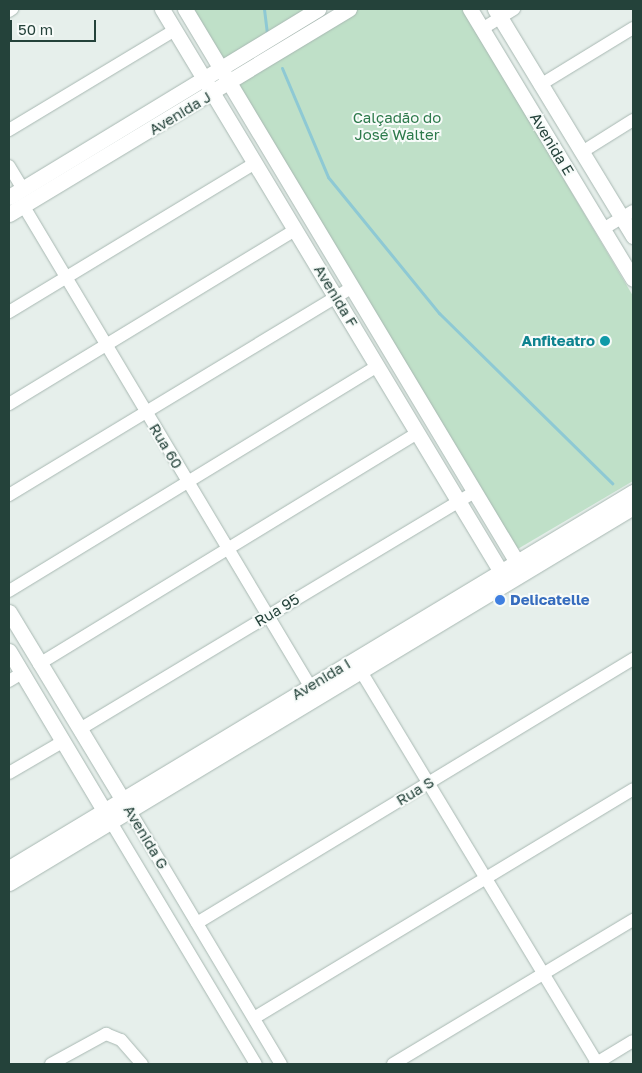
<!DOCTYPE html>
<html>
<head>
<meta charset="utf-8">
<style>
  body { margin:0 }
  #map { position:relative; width:642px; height:1073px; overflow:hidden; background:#e6efeb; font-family:"Golos Text",sans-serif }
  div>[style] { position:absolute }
  .green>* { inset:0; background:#bfe0c8 }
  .stream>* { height:3px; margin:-1.5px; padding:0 1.5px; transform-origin:1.5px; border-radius:1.5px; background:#8ec9d4 }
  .roads { filter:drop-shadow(0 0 1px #a8b8b2) drop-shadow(0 0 1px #a8b8b2) }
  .street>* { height:12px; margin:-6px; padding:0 6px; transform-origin:6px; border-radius:6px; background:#fff }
  .secondary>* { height:15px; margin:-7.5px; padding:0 7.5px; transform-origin:7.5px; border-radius:7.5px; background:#fff }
  .dots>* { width:14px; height:14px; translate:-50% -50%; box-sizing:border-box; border:2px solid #f7fbf9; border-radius:50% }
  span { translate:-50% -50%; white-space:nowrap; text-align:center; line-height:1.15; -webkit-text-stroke:4px #f7fbf9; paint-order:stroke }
  .street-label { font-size:15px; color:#24423a }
  .park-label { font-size:15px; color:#2d7a4b }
  .culture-label { font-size:15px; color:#0d838f; font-weight:700 }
  .right { translate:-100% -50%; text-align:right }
  .shop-label { font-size:15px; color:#366cbe; font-weight:700 }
  .left { translate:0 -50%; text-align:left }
  .frame { position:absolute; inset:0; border:10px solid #24423a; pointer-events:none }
  .scale { position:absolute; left:10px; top:20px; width:86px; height:22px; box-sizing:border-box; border:2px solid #24423a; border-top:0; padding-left:6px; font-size:15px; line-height:18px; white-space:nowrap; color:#24423a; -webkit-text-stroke:4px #f7fbf9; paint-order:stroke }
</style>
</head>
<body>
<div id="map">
  <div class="green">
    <div style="clip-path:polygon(190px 9px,308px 9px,221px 63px)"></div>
    <div style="clip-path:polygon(359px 9px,463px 9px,633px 296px,633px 481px,516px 550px,236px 83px)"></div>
  </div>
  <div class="stream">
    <div style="left:264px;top:9px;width:24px;rotate:83deg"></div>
    <div style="left:282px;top:68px;width:118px;rotate:67.1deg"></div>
    <div style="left:328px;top:177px;width:176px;rotate:50.8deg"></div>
    <div style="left:439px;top:313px;width:243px;rotate:44.5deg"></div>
  </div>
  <div class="roads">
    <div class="street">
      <div style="left:9px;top:11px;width:4px;rotate:-34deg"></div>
      <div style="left:482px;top:29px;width:38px;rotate:-32deg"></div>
      <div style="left:540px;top:85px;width:109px;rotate:-31.5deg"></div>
      <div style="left:9px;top:130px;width:194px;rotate:-31.1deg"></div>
      <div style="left:582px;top:152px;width:60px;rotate:-32.1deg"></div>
      <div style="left:9px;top:166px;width:27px;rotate:59deg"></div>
      <div style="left:23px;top:205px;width:560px;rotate:59.18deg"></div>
      <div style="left:603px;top:229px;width:35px;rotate:-31deg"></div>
      <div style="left:9px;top:312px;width:288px;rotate:-31.2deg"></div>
      <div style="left:9px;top:404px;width:335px;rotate:-31.3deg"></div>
      <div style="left:9px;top:495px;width:401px;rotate:-31.2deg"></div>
      <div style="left:9px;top:591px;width:431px;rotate:-31.4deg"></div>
      <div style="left:39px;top:664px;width:444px;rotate:-31.4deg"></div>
      <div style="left:362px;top:673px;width:455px;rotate:58.9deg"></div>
      <div style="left:9px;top:681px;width:15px;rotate:-32deg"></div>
      <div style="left:80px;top:729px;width:460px;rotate:-31deg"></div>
      <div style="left:9px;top:773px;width:61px;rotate:-30.3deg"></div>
      <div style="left:130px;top:811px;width:295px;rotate:59.2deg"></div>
      <div style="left:111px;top:822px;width:282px;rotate:59.1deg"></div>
      <div style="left:197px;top:923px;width:510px;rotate:-31.2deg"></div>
      <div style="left:254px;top:1018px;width:443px;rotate:-31.1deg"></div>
      <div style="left:51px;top:1064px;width:63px;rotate:-28.6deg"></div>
      <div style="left:106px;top:1034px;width:16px;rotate:22deg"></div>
      <div style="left:121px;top:1040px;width:32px;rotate:49deg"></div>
      <div style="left:393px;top:1064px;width:280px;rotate:-31deg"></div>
      <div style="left:595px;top:1064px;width:44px;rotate:-31.2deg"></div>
    </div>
    <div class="secondary">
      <div style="left:162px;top:9px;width:663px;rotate:58.95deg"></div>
      <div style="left:185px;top:9px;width:653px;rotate:59.04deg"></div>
      <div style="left:470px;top:9px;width:315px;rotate:58.9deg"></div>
      <div style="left:495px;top:9px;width:266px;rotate:58.7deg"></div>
      <div style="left:9px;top:197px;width:362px;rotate:-31.3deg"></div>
      <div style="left:9px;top:214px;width:397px;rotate:-31.1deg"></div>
      <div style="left:9px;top:612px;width:228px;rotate:58.8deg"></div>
      <div style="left:9px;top:651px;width:196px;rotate:59.2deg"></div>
      <div style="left:9px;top:868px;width:729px;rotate:-31.07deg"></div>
      <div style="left:9px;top:883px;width:729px;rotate:-31.07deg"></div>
    </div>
  </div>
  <div class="dots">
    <div style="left:605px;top:341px;background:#0f9aa8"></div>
    <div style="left:500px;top:600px;background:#3f7fe0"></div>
  </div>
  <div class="street-label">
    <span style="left:180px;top:113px;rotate:-31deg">Avenida J</span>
    <span style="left:552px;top:144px;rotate:59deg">Avenida E</span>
    <span style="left:336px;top:296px;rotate:59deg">Avenida F</span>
    <span style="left:166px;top:446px;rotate:59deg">Rua 60</span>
    <span style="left:277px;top:610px;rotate:-31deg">Rua 95</span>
    <span style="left:321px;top:679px;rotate:-31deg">Avenida I</span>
    <span style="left:415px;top:791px;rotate:-31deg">Rua S</span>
    <span style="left:146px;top:837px;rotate:59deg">Avenida G</span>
  </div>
  <div class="park-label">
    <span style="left:397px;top:126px">Calçadão do<br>José Walter</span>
  </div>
  <div class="culture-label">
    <span class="right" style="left:595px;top:341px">Anfiteatro</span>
  </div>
  <div class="shop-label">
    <span class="left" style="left:510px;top:600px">Delicatelle</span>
  </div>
  <div class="frame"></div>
  <div class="scale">50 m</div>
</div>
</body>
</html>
